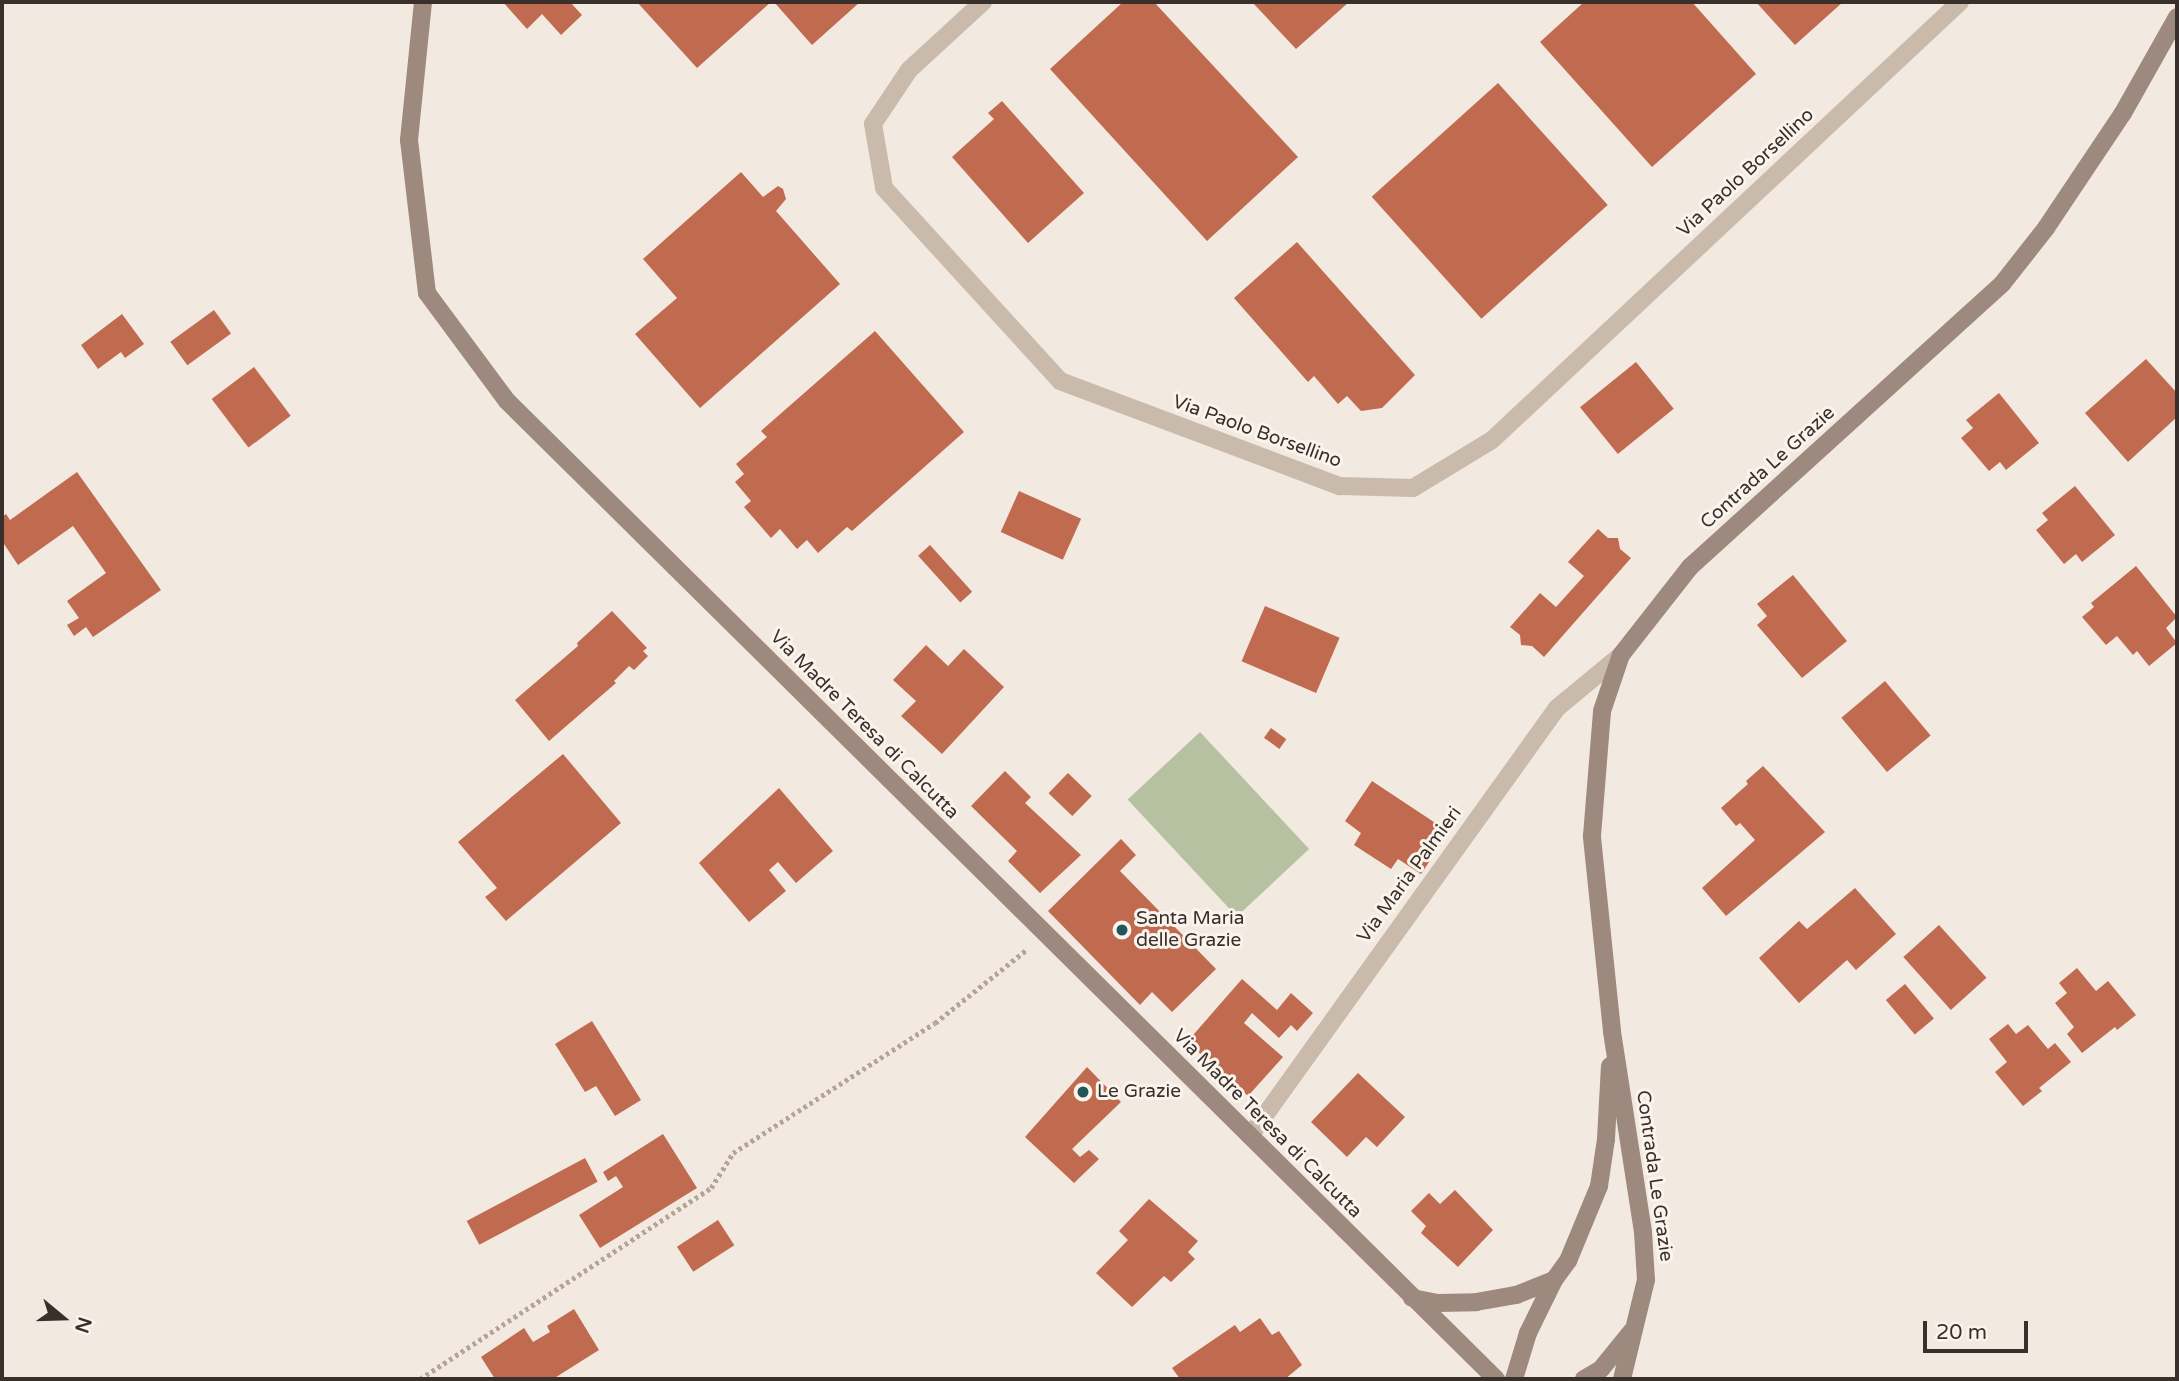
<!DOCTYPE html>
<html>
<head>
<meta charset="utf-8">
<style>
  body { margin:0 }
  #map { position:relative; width:2179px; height:1381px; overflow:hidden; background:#f2eae0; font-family:"Varela Round",sans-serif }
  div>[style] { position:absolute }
  .green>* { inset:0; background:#b6c1a1; transform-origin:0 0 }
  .building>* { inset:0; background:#c06a50; transform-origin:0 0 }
  .path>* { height:4.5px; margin-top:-2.25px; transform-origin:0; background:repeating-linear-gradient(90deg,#b6a497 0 3.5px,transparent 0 7px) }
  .street>* { height:18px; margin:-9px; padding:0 9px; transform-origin:9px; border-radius:9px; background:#cabaac }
  .secondary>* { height:18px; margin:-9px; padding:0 9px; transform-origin:9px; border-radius:9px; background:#9e897e }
  .dots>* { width:19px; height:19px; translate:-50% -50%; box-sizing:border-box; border:4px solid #faf4ed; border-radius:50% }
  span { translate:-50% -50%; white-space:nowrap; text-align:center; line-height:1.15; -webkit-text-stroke:6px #faf4ed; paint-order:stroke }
  .street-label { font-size:19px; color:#392f2b }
  .poi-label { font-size:19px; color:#392f2b }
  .left { translate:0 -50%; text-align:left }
  .frame { position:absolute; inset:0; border:4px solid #392f2b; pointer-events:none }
  .north { position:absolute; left:28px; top:1283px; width:70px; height:70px; -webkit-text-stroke:5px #faf4ed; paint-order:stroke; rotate:109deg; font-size:19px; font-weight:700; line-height:28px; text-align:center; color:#392f2b }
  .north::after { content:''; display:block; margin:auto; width:24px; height:32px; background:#392f2b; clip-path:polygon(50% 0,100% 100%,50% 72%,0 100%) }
  .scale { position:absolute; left:1923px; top:1321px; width:105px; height:32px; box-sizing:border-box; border:4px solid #392f2b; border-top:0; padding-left:9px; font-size:21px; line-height:24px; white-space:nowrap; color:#392f2b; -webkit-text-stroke:5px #faf4ed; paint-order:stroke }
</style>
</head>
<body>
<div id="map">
  <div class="green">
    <div style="left:1200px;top:732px;width:160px;height:99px;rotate:47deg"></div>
  </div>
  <div class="building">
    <div style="clip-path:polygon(503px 2px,570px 2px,582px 15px,561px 35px,542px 14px,527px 29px)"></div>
    <div style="clip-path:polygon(637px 2px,771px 2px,697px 68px)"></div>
    <div style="clip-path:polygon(774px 2px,860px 2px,812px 45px)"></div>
    <div style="clip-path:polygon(1123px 2px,1154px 2px,1298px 157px,1207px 241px,1050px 69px)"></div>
    <div style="clip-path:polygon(1252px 2px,1349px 2px,1296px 49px)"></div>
    <div style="clip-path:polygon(1584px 2px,1692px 2px,1756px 74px,1652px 167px,1540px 42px)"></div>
    <div style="clip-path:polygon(1756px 2px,1843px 2px,1795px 45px)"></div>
    <div style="left:1498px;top:83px;width:164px;height:170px;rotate:48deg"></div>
    <div style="clip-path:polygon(1002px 101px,1084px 193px,1028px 243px,952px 157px,994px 119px,988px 113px)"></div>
    <div style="clip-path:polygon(741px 172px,763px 197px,778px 186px,783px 189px,786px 199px,776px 211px,840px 284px,700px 408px,635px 334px,677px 298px,643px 259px)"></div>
    <div style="clip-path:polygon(1297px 242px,1415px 375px,1382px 408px,1361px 411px,1347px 396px,1338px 404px,1314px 376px,1308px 382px,1234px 298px)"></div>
    <div style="left:214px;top:310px;width:29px;height:54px;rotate:54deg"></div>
    <div style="clip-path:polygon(122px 314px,144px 344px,125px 358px,121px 352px,98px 369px,81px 345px)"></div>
    <div style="clip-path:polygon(875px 331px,964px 432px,852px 531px,847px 527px,818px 553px,807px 540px,797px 549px,780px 529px,771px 538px,744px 507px,751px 501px,735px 482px,744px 474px,736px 464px,767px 437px,761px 431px)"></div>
    <div style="clip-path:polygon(2146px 359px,2177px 393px,2177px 417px,2128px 462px,2085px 413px)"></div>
    <div style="left:1636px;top:362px;width:60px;height:72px;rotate:51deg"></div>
    <div style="left:254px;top:367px;width:61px;height:53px;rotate:53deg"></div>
    <div style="clip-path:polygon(1999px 393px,2039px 443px,2006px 470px,2000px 462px,1989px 471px,1961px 438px,1973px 428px,1966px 420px)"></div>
    <div style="clip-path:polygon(77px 472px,161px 590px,93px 637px,86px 627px,74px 636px,67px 625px,79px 618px,67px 601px,106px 573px,73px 526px,18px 565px,2px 541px,2px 517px,6px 514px,10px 520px)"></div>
    <div style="clip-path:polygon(2075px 486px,2115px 535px,2082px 562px,2076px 554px,2064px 564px,2036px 530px,2048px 520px,2042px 513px)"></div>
    <div style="left:1019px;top:491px;width:68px;height:45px;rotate:24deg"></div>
    <div style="clip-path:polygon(1598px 529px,1608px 538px,1618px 538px,1620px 549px,1631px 558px,1544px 657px,1532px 646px,1521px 645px,1520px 635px,1510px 627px,1540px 593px,1556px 607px,1584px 576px,1568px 562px)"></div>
    <div style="left:930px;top:545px;width:63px;height:16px;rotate:48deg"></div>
    <div style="clip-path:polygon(2136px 566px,2177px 617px,2166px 628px,2177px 643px,2149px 666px,2137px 651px,2133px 655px,2117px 636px,2106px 645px,2082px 617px,2094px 607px,2091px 603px)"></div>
    <div style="clip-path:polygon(1793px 575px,1847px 641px,1802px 678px,1757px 625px,1767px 616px,1757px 604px)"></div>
    <div style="left:1265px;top:606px;width:81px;height:60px;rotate:23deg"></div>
    <div style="clip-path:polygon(612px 611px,647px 648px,643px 651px,648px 656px,634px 670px,629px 666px,614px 681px,616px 683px,549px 741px,515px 700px,578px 646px,577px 643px)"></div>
    <div style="clip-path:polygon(926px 645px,948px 666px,964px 649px,1004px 687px,942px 754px,901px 716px,916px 701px,893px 680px)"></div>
    <div style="left:1885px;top:681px;width:71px;height:57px;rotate:50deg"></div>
    <div style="left:1271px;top:728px;width:19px;height:12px;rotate:36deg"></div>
    <div style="clip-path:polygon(563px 754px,621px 823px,506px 921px,485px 897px,497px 888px,458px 842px)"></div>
    <div style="clip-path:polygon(1763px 766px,1825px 832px,1726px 916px,1702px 888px,1755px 840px,1740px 823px,1736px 826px,1721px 808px,1748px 784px,1746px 781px)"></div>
    <div style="clip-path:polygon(1005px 771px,1031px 797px,1025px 803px,1081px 855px,1040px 893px,1008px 861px,1017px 851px,971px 806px)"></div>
    <div style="left:1068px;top:773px;width:33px;height:28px;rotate:44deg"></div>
    <div style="clip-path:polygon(1372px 781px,1449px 832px,1421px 874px,1398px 859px,1391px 869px,1354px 845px,1361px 833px,1345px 821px)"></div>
    <div style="clip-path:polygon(779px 788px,833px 851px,796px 883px,778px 862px,769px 870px,786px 891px,749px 922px,699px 863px)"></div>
    <div style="clip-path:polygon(1121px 839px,1136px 855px,1120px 871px,1216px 969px,1172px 1012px,1152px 992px,1140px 1005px,1048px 911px)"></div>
    <div style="clip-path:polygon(1855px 888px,1896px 934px,1856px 970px,1847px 960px,1799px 1003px,1759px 958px,1799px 921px,1807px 929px)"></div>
    <div style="left:1939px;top:925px;width:71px;height:48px;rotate:48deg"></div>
    <div style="clip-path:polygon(2077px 968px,2096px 991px,2108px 981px,2136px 1015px,2117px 1030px,2115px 1027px,2082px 1053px,2067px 1034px,2074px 1027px,2055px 1003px,2067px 993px,2059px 983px)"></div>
    <div style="clip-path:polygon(1242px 979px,1277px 1010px,1291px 993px,1313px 1013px,1297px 1031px,1291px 1025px,1279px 1038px,1252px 1013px,1244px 1023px,1283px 1057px,1248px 1096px,1187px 1042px)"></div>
    <div style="left:1905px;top:984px;width:45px;height:25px;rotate:50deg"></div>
    <div style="clip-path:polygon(592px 1021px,641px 1100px,615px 1116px,596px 1086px,585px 1092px,555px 1044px)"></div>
    <div style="clip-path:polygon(2008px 1024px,2016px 1034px,2028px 1025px,2048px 1049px,2055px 1043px,2071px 1062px,2039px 1088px,2042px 1091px,2023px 1106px,1995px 1072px,2007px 1062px,1989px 1039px)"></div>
    <div style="clip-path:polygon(1087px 1067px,1121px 1102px,1072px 1149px,1080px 1157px,1089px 1150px,1099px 1159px,1074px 1183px,1025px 1137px)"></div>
    <div style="clip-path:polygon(1358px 1073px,1405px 1117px,1377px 1147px,1366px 1137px,1347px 1157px,1311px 1122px)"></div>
    <div style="clip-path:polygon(663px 1134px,697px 1188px,600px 1248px,579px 1215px,623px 1187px,616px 1176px,608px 1181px,603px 1172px)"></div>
    <div style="left:585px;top:1158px;width:27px;height:134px;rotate:62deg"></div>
    <div style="clip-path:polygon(1455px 1190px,1493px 1230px,1458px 1267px,1421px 1233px,1426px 1226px,1411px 1211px,1429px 1193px,1440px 1204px)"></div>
    <div style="clip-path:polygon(1149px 1199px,1198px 1241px,1188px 1252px,1195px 1259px,1171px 1282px,1164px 1276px,1132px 1307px,1096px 1273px,1128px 1240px,1119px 1231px)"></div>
    <div style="left:718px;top:1220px;width:30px;height:49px;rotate:57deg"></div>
    <div style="clip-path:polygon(574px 1309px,599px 1350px,553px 1379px,495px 1379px,481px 1357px,524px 1328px,533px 1342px,550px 1332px,547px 1326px)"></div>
    <div style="clip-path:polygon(1260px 1318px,1272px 1335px,1279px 1331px,1302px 1365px,1285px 1379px,1180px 1379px,1172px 1368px,1235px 1325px,1240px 1332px)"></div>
  </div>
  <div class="path">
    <div style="left:420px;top:1379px;width:348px;rotate:-33.3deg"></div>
    <div style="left:711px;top:1188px;width:41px;rotate:-57.8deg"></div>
    <div style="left:733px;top:1153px;width:240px;rotate:-32.8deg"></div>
    <div style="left:935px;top:1023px;width:117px;rotate:-38.7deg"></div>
  </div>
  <div class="street">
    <div style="left:983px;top:2px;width:100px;rotate:137.4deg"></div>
    <div style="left:909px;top:70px;width:65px;rotate:123.7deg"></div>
    <div style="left:873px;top:124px;width:65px;rotate:80.2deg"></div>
    <div style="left:884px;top:188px;width:261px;rotate:47.6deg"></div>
    <div style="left:1060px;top:381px;width:299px;rotate:20.6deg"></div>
    <div style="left:1340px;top:486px;width:73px;rotate:1.6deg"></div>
    <div style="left:1413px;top:488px;width:92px;rotate:-31.3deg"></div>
    <div style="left:1492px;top:440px;width:641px;rotate:-43.1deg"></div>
    <div style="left:1250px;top:1136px;width:527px;rotate:-54.35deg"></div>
    <div style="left:1557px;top:708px;width:83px;rotate:-39.6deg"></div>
  </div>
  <div class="secondary">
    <div style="left:423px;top:2px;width:139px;rotate:95.8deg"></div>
    <div style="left:409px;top:140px;width:154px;rotate:83.3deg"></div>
    <div style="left:427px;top:293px;width:134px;rotate:53.5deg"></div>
    <div style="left:507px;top:401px;width:1391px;rotate:44.68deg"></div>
    <div style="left:1412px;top:1298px;width:25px;rotate:11deg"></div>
    <div style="left:1437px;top:1303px;width:39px;rotate:-1deg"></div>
    <div style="left:1476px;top:1302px;width:41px;rotate:-9.9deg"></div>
    <div style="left:1516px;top:1295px;width:41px;rotate:-21.5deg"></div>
    <div style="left:1514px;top:1379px;width:48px;rotate:-73.1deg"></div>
    <div style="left:1528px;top:1333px;width:59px;rotate:-63.9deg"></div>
    <div style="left:1554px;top:1280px;width:24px;rotate:-54deg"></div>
    <div style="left:1568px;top:1261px;width:81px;rotate:-67.5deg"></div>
    <div style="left:1599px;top:1186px;width:48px;rotate:-81.5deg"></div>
    <div style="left:1606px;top:1139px;width:73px;rotate:-86.9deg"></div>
    <div style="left:1584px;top:1379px;width:20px;rotate:-30deg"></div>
    <div style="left:1601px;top:1369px;width:49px;rotate:-50.8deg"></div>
    <div style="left:1622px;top:1379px;width:102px;rotate:-76.4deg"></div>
    <div style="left:1646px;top:1280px;width:48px;rotate:-93.6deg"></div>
    <div style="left:1643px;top:1232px;width:203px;rotate:-98.8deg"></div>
    <div style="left:1612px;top:1031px;width:196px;rotate:-95.9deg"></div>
    <div style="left:1592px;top:836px;width:125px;rotate:-85.4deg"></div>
    <div style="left:1602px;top:711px;width:59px;rotate:-71.3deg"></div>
    <div style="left:1621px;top:655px;width:112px;rotate:-51.9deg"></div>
    <div style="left:1690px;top:567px;width:421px;rotate:-42.2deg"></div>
    <div style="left:2002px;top:284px;width:71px;rotate:-51.8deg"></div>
    <div style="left:2046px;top:228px;width:138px;rotate:-56.2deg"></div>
    <div style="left:2123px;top:113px;width:110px;rotate:-60.6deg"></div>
  </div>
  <div class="dots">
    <div style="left:1122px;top:930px;background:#225659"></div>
    <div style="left:1083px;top:1092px;background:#225659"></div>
  </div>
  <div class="street-label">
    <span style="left:1746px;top:173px;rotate:-43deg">Via Paolo Borsellino</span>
    <span style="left:1257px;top:432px;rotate:20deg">Via Paolo Borsellino</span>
    <span style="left:1768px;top:468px;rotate:-42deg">Contrada Le Grazie</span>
    <span style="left:864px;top:725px;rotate:45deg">Via Madre Teresa di Calcutta</span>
    <span style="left:1410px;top:875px;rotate:-54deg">Via Maria Palmieri</span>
    <span style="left:1267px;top:1124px;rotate:45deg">Via Madre Teresa di Calcutta</span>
    <span style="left:1654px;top:1176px;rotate:82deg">Contrada Le Grazie</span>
  </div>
  <div class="poi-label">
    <span class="left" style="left:1136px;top:930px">Santa Maria<br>delle Grazie</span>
    <span class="left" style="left:1097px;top:1092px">Le Grazie</span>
  </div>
  <div class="frame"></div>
  <div class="north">N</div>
  <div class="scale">20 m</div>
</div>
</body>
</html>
